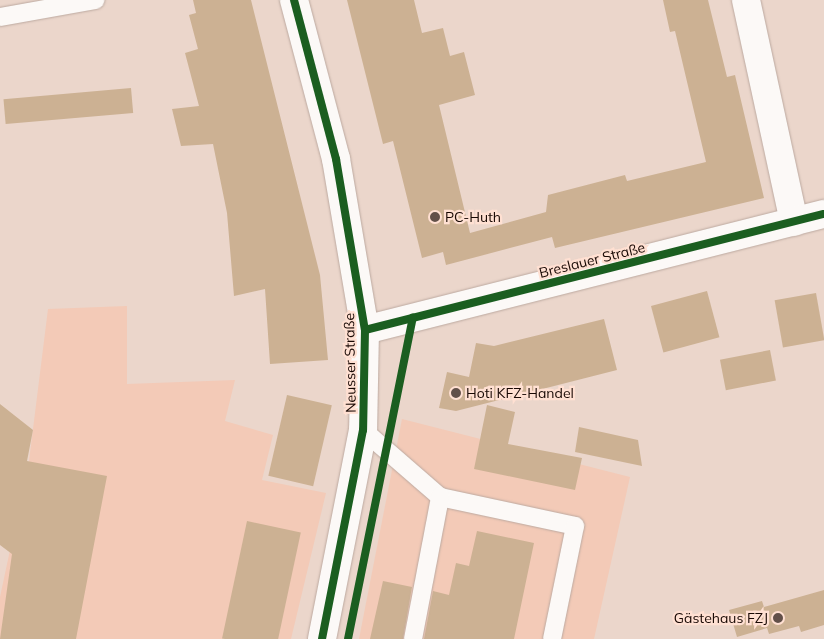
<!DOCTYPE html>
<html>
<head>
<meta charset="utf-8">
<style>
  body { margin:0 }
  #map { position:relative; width:824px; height:639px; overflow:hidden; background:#ebd6cb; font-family:Mulish,sans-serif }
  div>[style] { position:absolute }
  .built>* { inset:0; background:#f3cab7 }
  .building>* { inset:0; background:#ccb193; transform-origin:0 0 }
  .roads { filter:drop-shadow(0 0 1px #bca9a0) drop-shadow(0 0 1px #bca9a0) }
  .lane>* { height:18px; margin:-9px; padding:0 9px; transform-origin:9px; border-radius:9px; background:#fcf9f7 }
  .street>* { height:28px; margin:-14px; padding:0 14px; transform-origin:14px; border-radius:14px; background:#fcf9f7 }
  .secondary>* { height:28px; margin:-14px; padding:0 14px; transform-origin:14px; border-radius:14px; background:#fcf9f7 }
  .cycleway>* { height:8px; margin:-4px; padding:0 4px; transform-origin:4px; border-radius:4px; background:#1b5e20 }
  .dots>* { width:14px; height:14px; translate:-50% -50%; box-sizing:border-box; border:2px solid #ffe0d2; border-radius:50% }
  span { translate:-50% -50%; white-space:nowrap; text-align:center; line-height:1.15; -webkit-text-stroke:4.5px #ffe0d2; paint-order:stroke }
  .poi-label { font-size:14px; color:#180803 }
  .left { translate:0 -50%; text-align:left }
  .right { translate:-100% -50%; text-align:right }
  .street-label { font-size:14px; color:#180803 }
</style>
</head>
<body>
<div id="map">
  <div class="built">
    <div style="clip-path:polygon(127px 306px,127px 384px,235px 380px,225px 421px,273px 435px,262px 480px,326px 493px,291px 639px,0 639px,0 597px,29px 461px,48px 309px)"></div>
    <div style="clip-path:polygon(402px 419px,630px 477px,594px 639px,359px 639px)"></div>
  </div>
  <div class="building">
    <div style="clip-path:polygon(193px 0,251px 0,320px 275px,328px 360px,270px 364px,265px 289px,234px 296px,227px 213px,213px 144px,181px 146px,172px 109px,199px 106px,185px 53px,198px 49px,189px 15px,196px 13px)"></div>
    <div style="clip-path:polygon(347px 0,414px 0,422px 33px,443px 28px,450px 56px,464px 52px,475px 95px,439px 105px,470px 233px,546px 212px,548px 195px,625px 175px,627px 181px,706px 162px,675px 31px,670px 32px,663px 0,708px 0,727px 77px,735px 75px,764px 198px,555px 248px,552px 237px,446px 265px,443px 252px,422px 258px,393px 141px,383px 144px)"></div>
    <div style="left:131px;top:88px;width:25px;height:128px;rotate:85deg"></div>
    <div style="left:707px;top:291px;width:48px;height:58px;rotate:75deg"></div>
    <div style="left:816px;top:293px;width:48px;height:42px;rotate:80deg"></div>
    <div style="clip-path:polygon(604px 319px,617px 370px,456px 411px,439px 408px,447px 372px,469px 377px,476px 343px,494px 346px)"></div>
    <div style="left:770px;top:350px;width:31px;height:51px;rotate:79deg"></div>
    <div style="left:287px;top:395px;width:46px;height:83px;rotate:13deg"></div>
    <div style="clip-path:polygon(0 404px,33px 430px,27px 461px,107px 476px,76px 639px,0 639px,12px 554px,0 545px)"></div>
    <div style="clip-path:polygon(487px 405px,515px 412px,508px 444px,582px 458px,575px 490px,474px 469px)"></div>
    <div style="clip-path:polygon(579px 427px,638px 440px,642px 466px,575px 452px)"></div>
    <div style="left:247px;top:521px;width:55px;height:120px;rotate:12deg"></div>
    <div style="clip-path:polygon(477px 531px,534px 543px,514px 639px,424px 639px,433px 591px,449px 595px,456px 563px,469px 566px)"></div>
    <div style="clip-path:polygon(383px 581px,412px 587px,403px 639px,370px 639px)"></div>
    <div style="clip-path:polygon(824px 590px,824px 625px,801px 632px,799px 626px,769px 634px,767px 628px,737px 637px,729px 610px,762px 601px,764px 607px)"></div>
  </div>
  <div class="roads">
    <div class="lane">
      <div style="left:0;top:17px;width:97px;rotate:-10.1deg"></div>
      <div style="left:363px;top:430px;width:102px;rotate:41deg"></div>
      <div style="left:440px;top:497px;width:138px;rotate:12.1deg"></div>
      <div style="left:575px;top:526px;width:115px;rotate:101.5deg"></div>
      <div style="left:413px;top:639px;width:145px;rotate:-79.2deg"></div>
    </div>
    <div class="street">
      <div style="left:746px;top:0;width:227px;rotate:77.8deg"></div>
      <div style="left:365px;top:330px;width:473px;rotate:-14.2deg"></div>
    </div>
    <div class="secondary">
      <div style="left:294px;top:0;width:164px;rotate:75.2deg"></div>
      <div style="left:336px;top:159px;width:173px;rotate:80.4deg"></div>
      <div style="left:365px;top:330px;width:100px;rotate:91.1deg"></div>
      <div style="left:363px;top:430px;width:213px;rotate:101.1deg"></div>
    </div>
  </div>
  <div class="cycleway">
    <div style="left:294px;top:0;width:164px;rotate:75.2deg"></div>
    <div style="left:336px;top:159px;width:173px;rotate:80.4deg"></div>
    <div style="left:365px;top:330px;width:100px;rotate:91.1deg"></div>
    <div style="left:363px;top:430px;width:213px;rotate:101.1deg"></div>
    <div style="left:365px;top:330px;width:473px;rotate:-14.2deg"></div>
    <div style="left:348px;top:639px;width:328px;rotate:-78.6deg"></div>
  </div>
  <div class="dots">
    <div style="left:435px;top:217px;background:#625049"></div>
    <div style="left:456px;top:393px;background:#625049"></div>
    <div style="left:778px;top:618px;background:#625049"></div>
  </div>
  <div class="poi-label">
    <span class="left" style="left:445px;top:217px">PC-Huth</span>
    <span class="left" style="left:466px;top:393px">Hoti KFZ-Handel</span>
    <span class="right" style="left:768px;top:618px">Gästehaus FZJ</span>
  </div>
  <div class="street-label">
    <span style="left:592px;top:260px;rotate:-14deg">Breslauer Straße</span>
    <span style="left:350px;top:363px;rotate:-91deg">Neusser Straße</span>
  </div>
</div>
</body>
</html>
